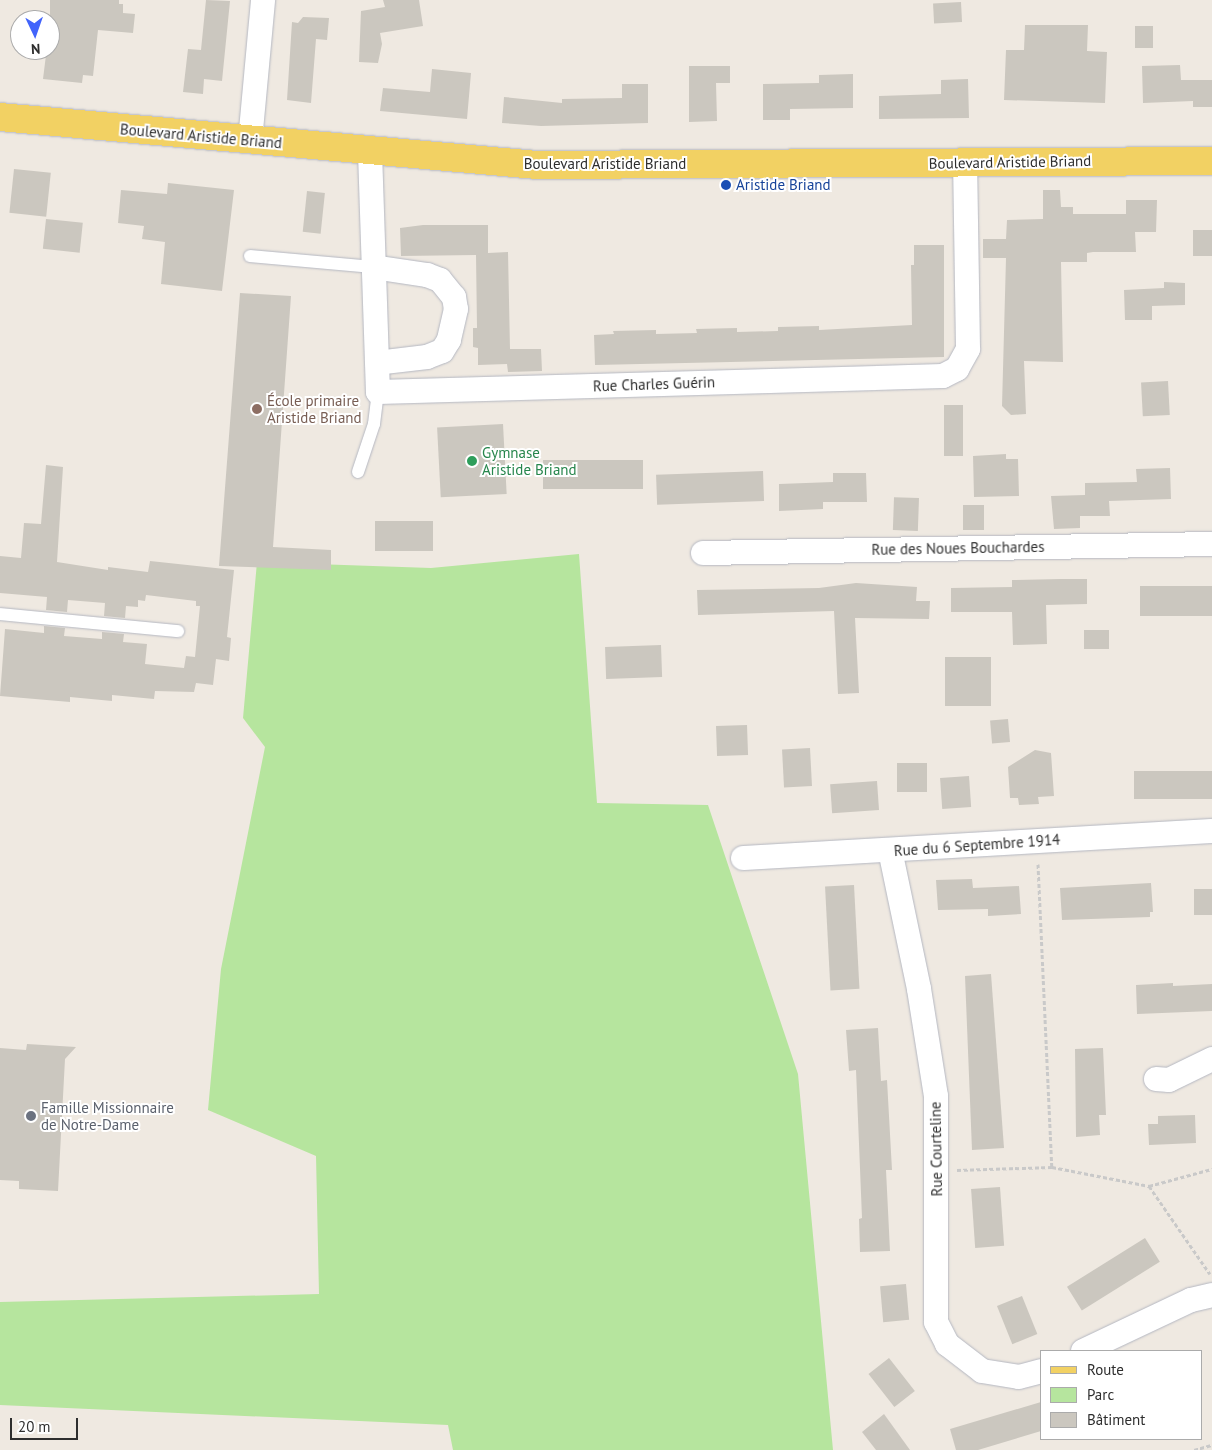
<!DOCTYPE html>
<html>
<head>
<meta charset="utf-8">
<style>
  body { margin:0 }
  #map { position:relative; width:1212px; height:1450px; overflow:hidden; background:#efe9e1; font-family:"PT Sans",sans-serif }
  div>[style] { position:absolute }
  .green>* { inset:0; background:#b6e59e }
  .building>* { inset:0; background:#cbc7bf; transform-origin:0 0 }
  .path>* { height:3px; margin-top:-1.5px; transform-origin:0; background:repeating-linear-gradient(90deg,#c9c9c9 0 4px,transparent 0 6.5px) }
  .roads { filter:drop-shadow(0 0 1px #b4b7c1) drop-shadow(0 0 1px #b4b7c1) }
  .service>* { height:12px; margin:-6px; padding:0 6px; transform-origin:6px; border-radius:6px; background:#fff }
  .minor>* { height:24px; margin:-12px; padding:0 12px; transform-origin:12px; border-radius:12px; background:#fff }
  .primary>* { height:28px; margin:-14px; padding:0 14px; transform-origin:14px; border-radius:14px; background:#f2d163 }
  .dots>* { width:14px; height:14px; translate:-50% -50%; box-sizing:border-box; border:2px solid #fff; border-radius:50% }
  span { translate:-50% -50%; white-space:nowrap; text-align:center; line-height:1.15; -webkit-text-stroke:4px #fff; paint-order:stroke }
  .street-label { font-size:15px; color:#2e2e2e }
  .transit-label { font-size:15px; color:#164399 }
  .left { translate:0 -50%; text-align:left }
  .education-label { font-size:15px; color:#785e54 }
  .leisure-label { font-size:15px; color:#27864d }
  .worship-label { font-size:15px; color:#5b616d }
  .legend { position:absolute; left:1040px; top:1350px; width:162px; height:90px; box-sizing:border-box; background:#fff; border:1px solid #ababab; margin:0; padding:6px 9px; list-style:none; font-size:15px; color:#2e2e2e }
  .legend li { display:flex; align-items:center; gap:10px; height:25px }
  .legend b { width:25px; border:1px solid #ababab }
  .north { position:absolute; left:10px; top:10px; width:50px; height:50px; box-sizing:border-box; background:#fff; border:1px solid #ababab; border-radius:50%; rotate:177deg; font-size:14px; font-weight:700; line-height:20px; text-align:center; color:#2e2e2e }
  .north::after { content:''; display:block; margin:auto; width:18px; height:22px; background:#4264fb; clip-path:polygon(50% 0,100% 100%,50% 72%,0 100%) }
  .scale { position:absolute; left:10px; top:1418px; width:68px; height:22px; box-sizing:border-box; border:2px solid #2e2e2e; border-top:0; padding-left:6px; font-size:15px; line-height:18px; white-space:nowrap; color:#2e2e2e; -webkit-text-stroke:4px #fff; paint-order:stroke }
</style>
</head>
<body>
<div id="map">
  <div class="green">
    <div style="clip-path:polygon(579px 554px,597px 803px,708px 805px,798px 1074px,833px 1450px,453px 1450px,448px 1425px,0 1405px,0 1302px,319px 1294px,316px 1156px,208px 1110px,221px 969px,265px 747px,243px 718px,257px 562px,431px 568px)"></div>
  </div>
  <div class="building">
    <div style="clip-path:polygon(50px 0,119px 0,119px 4px,123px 4px,123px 13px,135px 14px,133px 33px,98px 30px,93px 76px,83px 75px,82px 83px,43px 79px,46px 55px,50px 55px)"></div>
    <div style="clip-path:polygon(206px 0,230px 1px,222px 81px,204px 79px,203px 94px,183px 92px,188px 49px,201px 50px)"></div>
    <div style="clip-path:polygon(383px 0,419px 0,423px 26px,380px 33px,382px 44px,378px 63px,359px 62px,361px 11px,385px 7px)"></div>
    <div style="left:961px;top:2px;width:20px;height:28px;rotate:87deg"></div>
    <div style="clip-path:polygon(303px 17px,329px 18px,327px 40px,316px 39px,311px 103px,287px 100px,292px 22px,298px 23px)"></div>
    <div style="clip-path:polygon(1025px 25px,1088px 25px,1087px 51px,1107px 52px,1105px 103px,1004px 100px,1006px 50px,1024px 50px)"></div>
    <div style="left:1135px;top:26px;width:18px;height:22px"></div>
    <div style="clip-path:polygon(1180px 65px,1181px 80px,1212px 80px,1212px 107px,1193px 107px,1193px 101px,1143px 103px,1142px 66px)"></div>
    <div style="clip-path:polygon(689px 66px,730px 66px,730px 83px,716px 83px,717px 121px,689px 122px)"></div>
    <div style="clip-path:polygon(432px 69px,471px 73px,467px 119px,380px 111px,383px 88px,430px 92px)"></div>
    <div style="clip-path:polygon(853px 74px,853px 108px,790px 109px,790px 120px,763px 120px,763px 84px,819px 83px,819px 75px)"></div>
    <div style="clip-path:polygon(968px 79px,969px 118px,879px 119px,879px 96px,941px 94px,941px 80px)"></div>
    <div style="clip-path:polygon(622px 84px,648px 84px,648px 123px,541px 126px,502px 123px,504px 97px,562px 103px,562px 99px,622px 98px)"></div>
    <div style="left:14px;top:169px;width:37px;height:44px;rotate:6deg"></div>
    <div style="clip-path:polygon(168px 183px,234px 190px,222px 291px,161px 284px,165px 242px,142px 239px,144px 226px,118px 223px,121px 190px,167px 194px)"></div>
    <div style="clip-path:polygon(1043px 190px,1060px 190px,1061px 207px,1073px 207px,1073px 214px,1126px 214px,1126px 200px,1157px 200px,1156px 232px,1135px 232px,1136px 252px,1093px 252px,1087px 253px,1087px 262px,1061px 262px,1063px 362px,1024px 361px,1026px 414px,1011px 415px,1002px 406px,1006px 258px,983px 258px,983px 239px,1006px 239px,1007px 220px,1043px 219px)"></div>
    <div style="left:307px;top:191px;width:18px;height:41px;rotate:6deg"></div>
    <div style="left:46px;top:219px;width:37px;height:30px;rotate:6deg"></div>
    <div style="clip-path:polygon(423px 225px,488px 225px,488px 253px,508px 252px,510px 349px,541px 349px,542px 371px,508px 372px,507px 364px,478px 365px,478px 348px,473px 347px,473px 328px,477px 328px,476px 255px,401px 256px,400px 228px)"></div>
    <div style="left:1193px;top:230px;width:19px;height:26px"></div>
    <div style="clip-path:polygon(914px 245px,944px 245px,944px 357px,595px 365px,594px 335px,614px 334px,613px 331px,656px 330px,656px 334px,697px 333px,696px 329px,737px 328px,737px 332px,778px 331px,778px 327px,819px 326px,819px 330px,912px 325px,911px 265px,914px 265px)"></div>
    <div style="clip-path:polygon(1164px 282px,1185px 283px,1185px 305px,1152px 306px,1152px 320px,1125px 320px,1124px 290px,1164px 288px)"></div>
    <div style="clip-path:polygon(240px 293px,291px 296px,273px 547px,331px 550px,331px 570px,219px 566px)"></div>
    <div style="left:1168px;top:381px;width:34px;height:27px;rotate:87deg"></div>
    <div style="left:944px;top:405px;width:19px;height:51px"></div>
    <div style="left:503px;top:424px;width:70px;height:66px;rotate:87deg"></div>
    <div style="clip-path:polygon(1006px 454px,1006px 459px,1018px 459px,1019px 496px,974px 497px,973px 456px)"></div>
    <div style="left:643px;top:460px;width:29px;height:100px;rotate:90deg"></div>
    <div style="clip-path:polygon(46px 465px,63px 467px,57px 562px,108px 570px,108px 567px,148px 572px,150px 561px,234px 570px,227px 637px,231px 638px,229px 661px,216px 659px,213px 685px,196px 683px,194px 692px,155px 691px,154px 699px,112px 695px,112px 701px,70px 697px,70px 702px,0 696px,5px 629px,44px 633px,44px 626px,65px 628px,64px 636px,102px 639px,102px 632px,124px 634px,123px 642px,147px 644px,145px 664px,184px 668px,186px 656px,195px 657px,200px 606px,196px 606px,196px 601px,146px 595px,145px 601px,138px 600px,138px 607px,126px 606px,125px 618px,104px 616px,105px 603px,68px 600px,67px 612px,46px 610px,47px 597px,0 593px,0 556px,21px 558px,24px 523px,41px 524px)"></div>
    <div style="clip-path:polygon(1170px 468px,1171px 499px,1109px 501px,1110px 516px,1080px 516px,1080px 528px,1054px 529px,1051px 496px,1085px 495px,1085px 483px,1137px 482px,1136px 469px)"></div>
    <div style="left:763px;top:471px;width:30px;height:107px;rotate:88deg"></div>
    <div style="clip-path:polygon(833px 473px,866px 473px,867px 502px,823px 502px,823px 509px,779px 511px,779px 484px,833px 482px)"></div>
    <div style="left:919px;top:498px;width:33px;height:25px;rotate:92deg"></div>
    <div style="left:963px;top:505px;width:21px;height:25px"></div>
    <div style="left:433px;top:521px;width:30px;height:58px;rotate:90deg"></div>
    <div style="clip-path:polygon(1061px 579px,1087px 579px,1087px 604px,1046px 605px,1047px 644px,1013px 645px,1012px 612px,951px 612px,951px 588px,1012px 587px,1012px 580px)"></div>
    <div style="clip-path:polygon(856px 583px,917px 587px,916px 601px,930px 601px,929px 619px,855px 618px,859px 693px,838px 694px,834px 611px,698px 615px,697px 590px,819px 588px)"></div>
    <div style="left:1212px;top:586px;width:30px;height:72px;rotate:90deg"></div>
    <div style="left:1084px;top:630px;width:25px;height:19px"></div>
    <div style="left:661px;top:645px;width:32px;height:56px;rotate:88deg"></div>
    <div style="left:945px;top:657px;width:46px;height:49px"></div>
    <div style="left:1008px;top:719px;width:23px;height:18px;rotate:85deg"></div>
    <div style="left:747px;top:725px;width:30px;height:31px;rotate:88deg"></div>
    <div style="left:810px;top:748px;width:38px;height:28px;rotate:87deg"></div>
    <div style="clip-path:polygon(1035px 750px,1051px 753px,1054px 796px,1038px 797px,1039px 804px,1019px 805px,1018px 798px,1010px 798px,1008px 767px)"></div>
    <div style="left:897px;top:763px;width:30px;height:29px"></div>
    <div style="left:1212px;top:771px;width:28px;height:78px;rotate:90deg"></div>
    <div style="left:969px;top:776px;width:31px;height:29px;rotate:86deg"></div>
    <div style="left:877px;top:781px;width:29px;height:47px;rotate:86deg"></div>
    <div style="clip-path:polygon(972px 879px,973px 888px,1019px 886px,1021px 914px,988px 916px,988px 909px,938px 910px,936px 880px)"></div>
    <div style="clip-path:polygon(1151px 883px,1153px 912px,1150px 912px,1150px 917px,1062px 920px,1060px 888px)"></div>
    <div style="left:854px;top:885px;width:104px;height:29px;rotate:87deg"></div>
    <div style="left:1212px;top:889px;width:26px;height:18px;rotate:90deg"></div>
    <div style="clip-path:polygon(991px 974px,1004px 1148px,972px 1150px,965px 976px)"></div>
    <div style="clip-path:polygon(1173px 983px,1173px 986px,1212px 984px,1212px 1011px,1137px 1014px,1136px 985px)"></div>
    <div style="clip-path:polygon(878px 1028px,881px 1081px,887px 1080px,892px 1170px,886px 1170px,890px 1251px,860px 1252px,859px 1219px,862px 1218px,856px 1070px,849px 1071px,846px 1030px)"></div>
    <div style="clip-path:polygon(27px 1044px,76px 1047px,65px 1059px,58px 1191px,19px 1189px,19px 1181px,0 1180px,0 1048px,26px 1050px)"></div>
    <div style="clip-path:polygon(1103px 1048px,1106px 1115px,1099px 1115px,1100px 1135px,1076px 1137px,1075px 1049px)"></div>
    <div style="clip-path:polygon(1195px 1115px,1196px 1143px,1149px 1145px,1148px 1124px,1158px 1124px,1158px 1116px)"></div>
    <div style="left:1000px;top:1187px;width:59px;height:29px;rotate:86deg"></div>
    <div style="left:1145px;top:1238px;width:28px;height:92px;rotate:58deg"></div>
    <div style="left:906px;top:1284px;width:36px;height:26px;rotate:85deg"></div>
    <div style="left:1022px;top:1296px;width:41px;height:27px;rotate:68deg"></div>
    <div style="left:889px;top:1358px;width:42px;height:26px;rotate:52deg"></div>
    <div style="clip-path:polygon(1041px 1402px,1041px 1431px,978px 1450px,956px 1450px,950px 1429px)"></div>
    <div style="clip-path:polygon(884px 1414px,910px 1450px,876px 1450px,862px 1432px)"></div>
  </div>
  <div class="path">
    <div style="left:1038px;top:864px;width:303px;rotate:87.4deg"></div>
    <div style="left:957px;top:1170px;width:95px;rotate:-1.8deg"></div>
    <div style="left:1052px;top:1167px;width:99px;rotate:11.1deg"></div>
    <div style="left:1149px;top:1186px;width:65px;rotate:-15.1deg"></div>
    <div style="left:1149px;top:1186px;width:107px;rotate:55.3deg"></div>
    <div style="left:1194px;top:1450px;width:19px;rotate:-16deg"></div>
  </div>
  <div class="roads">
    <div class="service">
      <div style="left:250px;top:256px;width:123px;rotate:5.1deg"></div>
      <div style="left:358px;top:472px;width:51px;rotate:-71.6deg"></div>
      <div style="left:374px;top:424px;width:32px;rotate:-83deg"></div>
      <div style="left:0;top:614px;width:179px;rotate:5.5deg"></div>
    </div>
    <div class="minor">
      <div style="left:250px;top:141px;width:142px;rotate:-84.7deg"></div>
      <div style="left:370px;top:152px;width:240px;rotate:88.1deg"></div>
      <div style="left:378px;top:392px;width:565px;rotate:-1.62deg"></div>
      <div style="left:943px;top:376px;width:16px;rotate:-27deg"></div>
      <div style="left:957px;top:369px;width:23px;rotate:-61deg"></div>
      <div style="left:968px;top:349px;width:186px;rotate:-90.9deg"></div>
      <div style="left:373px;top:267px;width:55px;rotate:8.4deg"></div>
      <div style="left:427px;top:275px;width:14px;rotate:21deg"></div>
      <div style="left:440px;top:280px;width:22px;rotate:51deg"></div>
      <div style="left:454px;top:297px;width:12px;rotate:81deg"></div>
      <div style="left:456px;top:309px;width:32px;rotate:103deg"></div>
      <div style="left:449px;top:340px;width:13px;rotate:122deg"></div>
      <div style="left:442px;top:351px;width:16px;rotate:158deg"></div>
      <div style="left:427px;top:357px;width:50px;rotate:173.2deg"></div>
      <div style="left:703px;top:553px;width:509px;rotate:-1.01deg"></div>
      <div style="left:890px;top:850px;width:142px;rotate:78.2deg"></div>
      <div style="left:919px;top:989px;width:108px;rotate:81deg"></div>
      <div style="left:936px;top:1096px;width:226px;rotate:90deg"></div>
      <div style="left:936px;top:1322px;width:25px;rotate:63deg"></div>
      <div style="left:947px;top:1344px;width:44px;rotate:37.6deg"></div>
      <div style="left:982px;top:1371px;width:37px;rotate:9deg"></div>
      <div style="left:1019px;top:1377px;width:23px;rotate:-15deg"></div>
      <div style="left:743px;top:858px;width:470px;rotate:-3.3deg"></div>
      <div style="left:1156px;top:1079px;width:13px;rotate:4deg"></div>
      <div style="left:1169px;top:1080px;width:48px;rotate:-26deg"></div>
      <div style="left:1083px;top:1351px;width:119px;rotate:-25.3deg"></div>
      <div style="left:1191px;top:1300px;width:22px;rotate:-13deg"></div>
    </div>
    <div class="primary">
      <div style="left:0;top:117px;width:539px;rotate:5.11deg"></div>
      <div style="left:537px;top:165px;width:675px;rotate:-0.34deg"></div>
    </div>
  </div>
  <div class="dots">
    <div style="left:726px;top:185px;background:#1a4fb4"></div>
    <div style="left:257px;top:409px;background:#8d6e63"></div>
    <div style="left:472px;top:461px;background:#2e9e5b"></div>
    <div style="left:31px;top:1116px;background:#6b7280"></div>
  </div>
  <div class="street-label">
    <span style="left:201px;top:136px;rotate:5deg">Boulevard Aristide Briand</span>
    <span style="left:1010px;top:162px;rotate:-1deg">Boulevard Aristide Briand</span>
    <span style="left:605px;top:164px">Boulevard Aristide Briand</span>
    <span style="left:654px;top:384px;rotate:-2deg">Rue Charles Guérin</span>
    <span style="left:958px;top:548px;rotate:-1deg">Rue des Noues Bouchardes</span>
    <span style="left:977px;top:845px;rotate:-4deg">Rue du 6 Septembre 1914</span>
    <span style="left:936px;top:1149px;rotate:-91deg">Rue Courteline</span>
  </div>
  <div class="transit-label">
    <span class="left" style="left:736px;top:185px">Aristide Briand</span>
  </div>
  <div class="education-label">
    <span class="left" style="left:267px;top:409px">École primaire<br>Aristide Briand</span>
  </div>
  <div class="leisure-label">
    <span class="left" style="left:482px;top:461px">Gymnase<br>Aristide Briand</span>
  </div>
  <div class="worship-label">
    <span class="left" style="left:41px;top:1116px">Famille Missionnaire<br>de Notre-Dame</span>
  </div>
  <ul class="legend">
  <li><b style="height:6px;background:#f2d163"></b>Route</li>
  <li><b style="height:14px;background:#b6e59e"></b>Parc</li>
  <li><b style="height:14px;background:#cbc7bf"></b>Bâtiment</li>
  </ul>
  <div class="north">N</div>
  <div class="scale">20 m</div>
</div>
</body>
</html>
